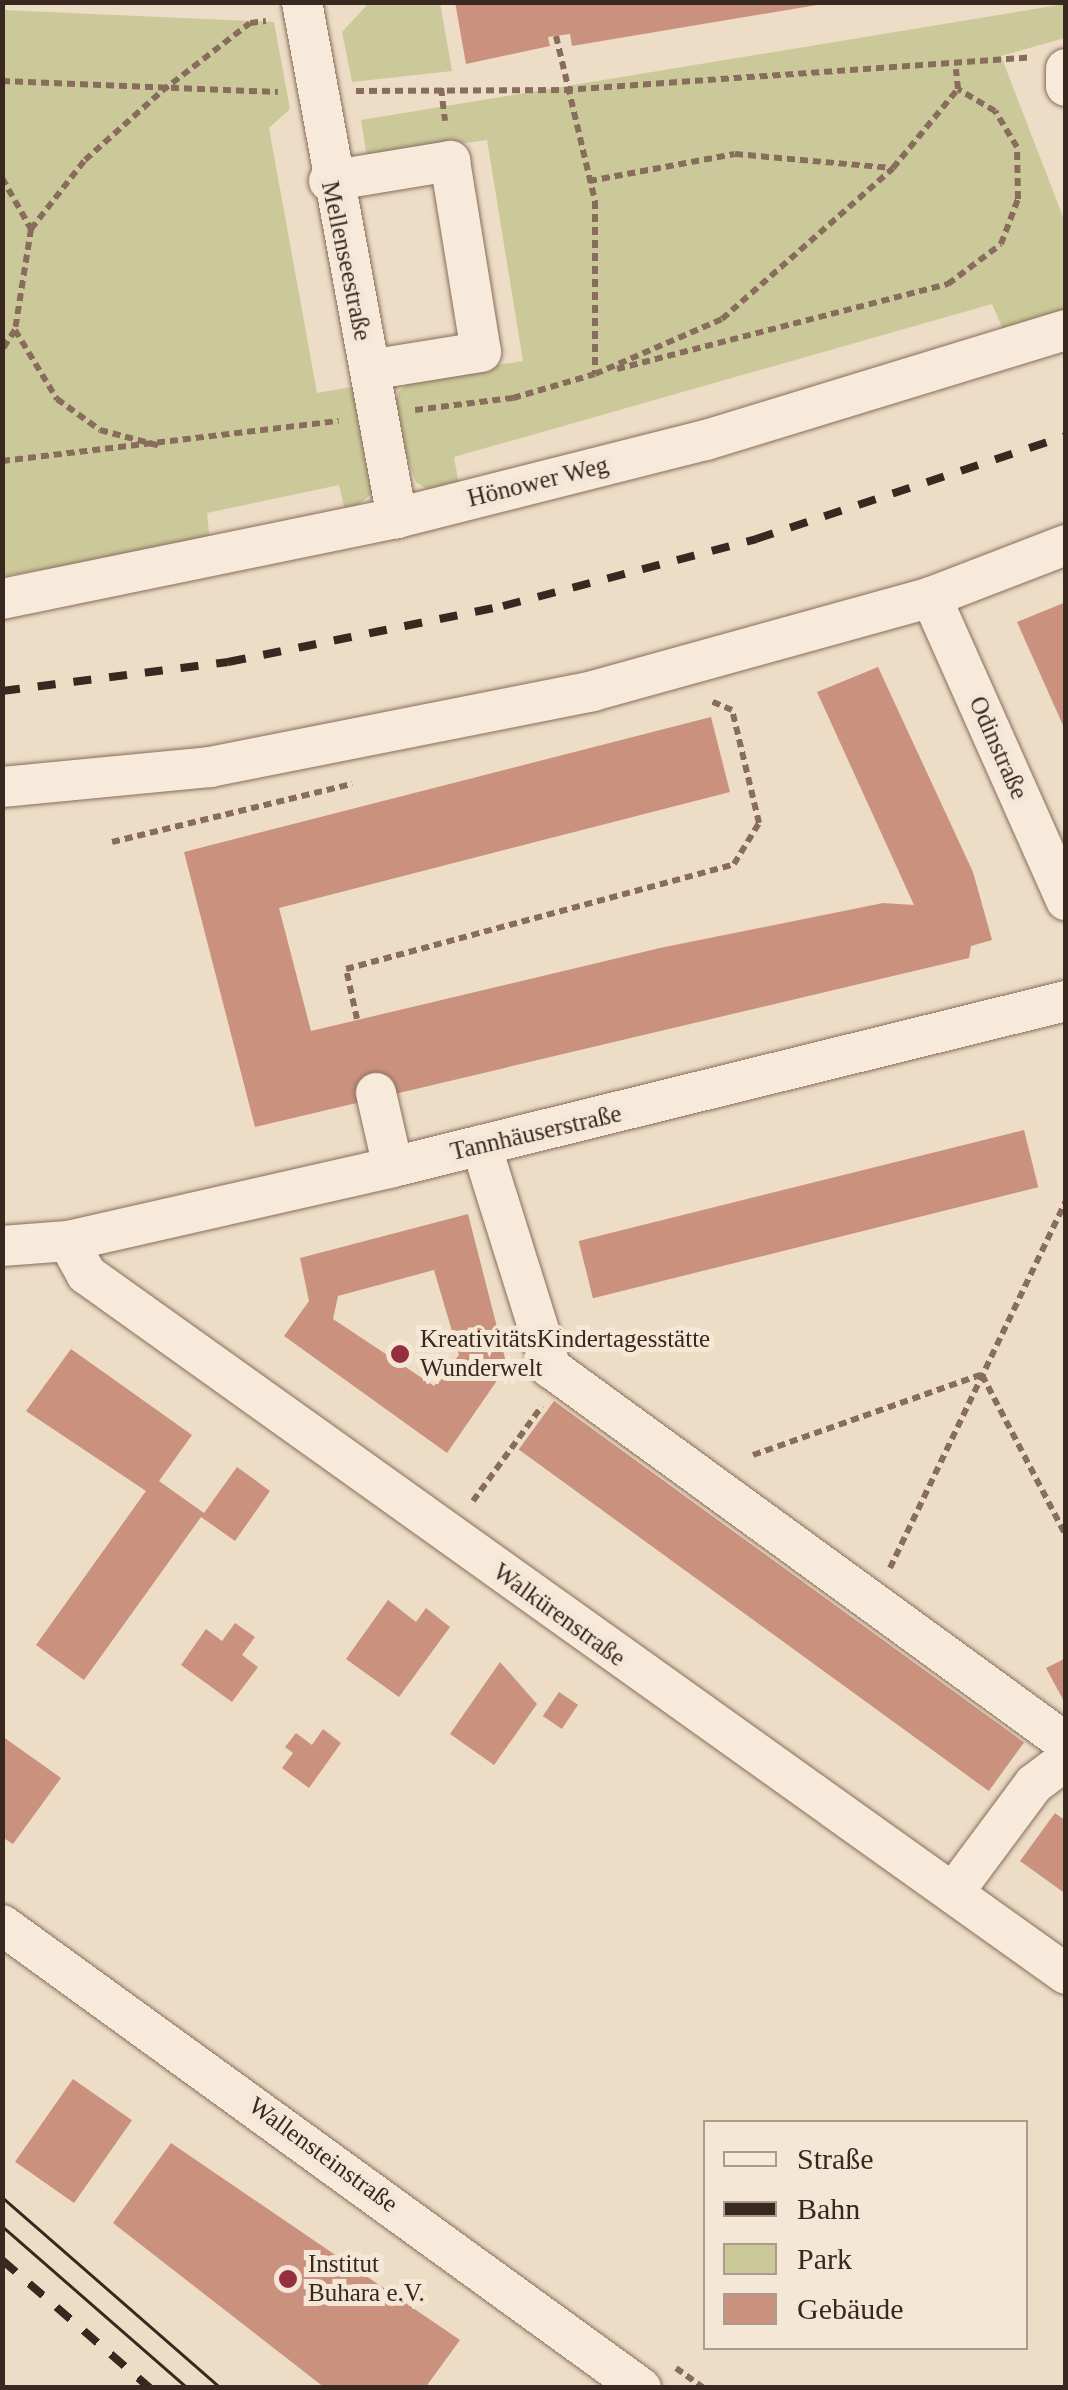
<!DOCTYPE html>
<html>
<head>
<meta charset="utf-8">
<style>
  body { margin:0 }
  #map { position:relative; width:1068px; height:2390px; overflow:hidden; background:#eddcc6; font-family:Georgia,serif }
  div>[style] { position:absolute }
  .green>* { inset:0; background:#cbc99a }
  .building>* { inset:0; background:#ca927e; transform-origin:0 0 }
  .path>* { height:6px; margin-top:-3px; transform-origin:0; background:repeating-linear-gradient(90deg,#886d5c 0 8px,transparent 0 13px) }
  .roads { filter:drop-shadow(0 0 2px #886d5c) drop-shadow(0 0 2px #886d5c) }
  .minor>* { height:40px; margin:-20px; padding:0 20px; transform-origin:20px; border-radius:20px; background:#f8eada }
  .tram>* { height:2.5px; margin:-1.25px; padding:0 1.25px; transform-origin:1.25px; border-radius:1.25px; background:#392820 }
  .rail>* { height:8px; margin-top:-4px; transform-origin:0; background:repeating-linear-gradient(90deg,#392820 0 18px,transparent 0 36px) }
  .dots>* { width:28px; height:28px; translate:-50% -50%; box-sizing:border-box; border:5px solid #f5e7d6; border-radius:50% }
  span { translate:-50% -50%; white-space:nowrap; text-align:center; line-height:1.15; -webkit-text-stroke:10px #f5e7d6; paint-order:stroke }
  .street-label { font-size:25px; color:#392820 }
  .poi-label { font-size:25px; color:#392820 }
  .left { translate:0 -50%; text-align:left }
  .frame { position:absolute; inset:0; border:5px solid #392820; pointer-events:none }
  .legend { position:absolute; left:703px; top:2120px; width:325px; height:230px; box-sizing:border-box; background:#f5e7d6; border:2px solid #aa9b8d; margin:0; padding:12px 18px; list-style:none; font-size:30px; color:#392820 }
  .legend li { display:flex; align-items:center; gap:20px; height:50px }
  .legend b { width:50px; border:2px solid #aa9b8d }
</style>
</head>
<body>
<div id="map">
  <div class="green">
    <div style="clip-path:polygon(369px 3px,440px 3px,452px 71px,352px 82px,342px 32px)"></div>
    <div style="clip-path:polygon(1065px 4px,1065px 38px,1001px 56px,1065px 222px,1065px 309px,1004px 332px,992px 304px,454px 457px,459px 485px,431px 492px,416px 482px,391px 416px,399px 391px,416px 378px,523px 361px,487px 140px,367px 157px,361px 120px)"></div>
    <div style="clip-path:polygon(3px 10px,274px 22px,290px 109px,269px 128px,317px 393px,357px 386px,375px 491px,346px 515px,339px 485px,207px 513px,210px 542px,3px 576px)"></div>
  </div>
  <div class="building">
    <div style="clip-path:polygon(455px 2px,817px 2px,817px 5px,572px 46px,570px 34px,548px 37px,550px 46px,466px 64px)"></div>
    <div style="clip-path:polygon(1066px 602px,1066px 732px,1017px 622px)"></div>
    <div style="clip-path:polygon(878px 667px,973px 872px,992px 940px,971px 946px,969px 958px,255px 1127px,184px 852px,711px 717px,730px 792px,279px 908px,311px 1031px,660px 948px,883px 903px,914px 905px,817px 692px)"></div>
    <div style="left:1024px;top:1130px;width:59px;height:459px;rotate:76deg"></div>
    <div style="clip-path:polygon(evenodd,468px 1214px,507px 1366px,447px 1453px,284px 1336px,309px 1301px,300px 1258px,468px 1214px,434px 1270px,459px 1355px,434px 1386px,333px 1319px,338px 1296px,434px 1270px)"></div>
    <div style="clip-path:polygon(71px 1349px,192px 1435px,159px 1481px,204px 1513px,237px 1467px,270px 1491px,235px 1541px,201px 1517px,84px 1680px,36px 1645px,146px 1491px,26px 1411px)"></div>
    <div style="left:554px;top:1401px;width:581px;height:60px;rotate:36deg"></div>
    <div style="clip-path:polygon(388px 1600px,416px 1622px,426px 1608px,450px 1627px,399px 1697px,346px 1659px)"></div>
    <div style="clip-path:polygon(235px 1623px,255px 1637px,242px 1655px,258px 1667px,232px 1702px,181px 1665px,206px 1629px,222px 1641px)"></div>
    <div style="clip-path:polygon(1066px 1658px,1066px 1705px,1046px 1668px)"></div>
    <div style="clip-path:polygon(500px 1662px,537px 1704px,494px 1765px,450px 1734px)"></div>
    <div style="left:559px;top:1692px;width:23px;height:29px;rotate:34deg"></div>
    <div style="clip-path:polygon(323px 1729px,341px 1743px,309px 1788px,282px 1768px,293px 1753px,285px 1747px,296px 1733px,312px 1745px)"></div>
    <div style="clip-path:polygon(2px 1736px,61px 1778px,13px 1844px,2px 1837px)"></div>
    <div style="clip-path:polygon(1055px 1813px,1066px 1821px,1066px 1894px,1020px 1861px)"></div>
    <div style="left:73px;top:2079px;width:72px;height:101px;rotate:35deg"></div>
    <div style="clip-path:polygon(171px 2143px,460px 2340px,425px 2388px,325px 2388px,113px 2223px)"></div>
  </div>
  <div class="path">
    <div style="left:556px;top:36px;width:170px;rotate:76.7deg"></div>
    <div style="left:595px;top:201px;width:173px;rotate:90deg"></div>
    <div style="left:2px;top:81px;width:276px;rotate:2.3deg"></div>
    <div style="left:441px;top:88px;width:33px;rotate:83deg"></div>
    <div style="left:356px;top:91px;width:209px;rotate:-0.3deg"></div>
    <div style="left:565px;top:90px;width:468px;rotate:-4deg"></div>
    <div style="left:2px;top:178px;width:59px;rotate:60.4deg"></div>
    <div style="left:31px;top:229px;width:102px;rotate:99deg"></div>
    <div style="left:15px;top:330px;width:24px;rotate:123deg"></div>
    <div style="left:589px;top:181px;width:148px;rotate:-10.5deg"></div>
    <div style="left:735px;top:154px;width:159px;rotate:5.1deg"></div>
    <div style="left:31px;top:229px;width:88px;rotate:-52deg"></div>
    <div style="left:85px;top:160px;width:103px;rotate:-41.9deg"></div>
    <div style="left:162px;top:91px;width:111px;rotate:-37.7deg"></div>
    <div style="left:250px;top:23px;width:16px;rotate:-7deg"></div>
    <div style="left:15px;top:330px;width:81px;rotate:58.7deg"></div>
    <div style="left:57px;top:399px;width:53px;rotate:35.8deg"></div>
    <div style="left:100px;top:430px;width:62px;rotate:14.9deg"></div>
    <div style="left:617px;top:369px;width:342px;rotate:-14.4deg"></div>
    <div style="left:948px;top:284px;width:66px;rotate:-37deg"></div>
    <div style="left:1001px;top:244px;width:48px;rotate:-69.3deg"></div>
    <div style="left:1018px;top:199px;width:52px;rotate:-91.1deg"></div>
    <div style="left:1017px;top:147px;width:42px;rotate:-121.4deg"></div>
    <div style="left:995px;top:111px;width:43px;rotate:-149.3deg"></div>
    <div style="left:415px;top:410px;width:99px;rotate:-7deg"></div>
    <div style="left:513px;top:398px;width:85px;rotate:-16.3deg"></div>
    <div style="left:595px;top:374px;width:138px;rotate:-23.4deg"></div>
    <div style="left:722px;top:319px;width:228px;rotate:-41.4deg"></div>
    <div style="left:893px;top:168px;width:102px;rotate:-50.6deg"></div>
    <div style="left:958px;top:89px;width:20px;rotate:-96deg"></div>
    <div style="left:2px;top:461px;width:339px;rotate:-6.8deg"></div>
    <div style="left:112px;top:842px;width:247px;rotate:-13.6deg"></div>
    <div style="left:357px;top:1019px;width:51px;rotate:-102.4deg"></div>
    <div style="left:346px;top:969px;width:402px;rotate:-15.1deg"></div>
    <div style="left:734px;top:864px;width:48px;rotate:-58.6deg"></div>
    <div style="left:759px;top:823px;width:116px;rotate:-103.4deg"></div>
    <div style="left:732px;top:710px;width:25px;rotate:-157deg"></div>
    <div style="left:982px;top:1375px;width:182px;rotate:62.4deg"></div>
    <div style="left:753px;top:1455px;width:241px;rotate:-19.4deg"></div>
    <div style="left:473px;top:1501px;width:117px;rotate:-54deg"></div>
    <div style="left:890px;top:1568px;width:407px;rotate:-64.4deg"></div>
    <div style="left:676px;top:2368px;width:34px;rotate:36deg"></div>
  </div>
  <div class="roads">
    <div class="minor">
      <div style="left:302px;top:2px;width:525px;rotate:79.57deg"></div>
      <div style="left:1066px;top:69px;width:17px;rotate:90deg"></div>
      <div style="left:329px;top:181px;width:123px;rotate:-9.4deg"></div>
      <div style="left:450px;top:161px;width:193px;rotate:80.8deg"></div>
      <div style="left:481px;top:352px;width:112px;rotate:170.8deg"></div>
      <div style="left:931px;top:597px;width:332px;rotate:66deg"></div>
      <div style="left:2px;top:599px;width:403px;rotate:-11.6deg"></div>
      <div style="left:397px;top:518px;width:319px;rotate:-14.2deg"></div>
      <div style="left:706px;top:440px;width:376px;rotate:-17deg"></div>
      <div style="left:2px;top:787px;width:209px;rotate:-5.5deg"></div>
      <div style="left:210px;top:767px;width:390px;rotate:-11.2deg"></div>
      <div style="left:593px;top:691px;width:351px;rotate:-15.5deg"></div>
      <div style="left:931px;top:597px;width:145px;rotate:-21.1deg"></div>
      <div style="left:376px;top:1093px;width:76px;rotate:77.1deg"></div>
      <div style="left:481px;top:1145px;width:234px;rotate:72.6deg"></div>
      <div style="left:551px;top:1368px;width:637px;rotate:36.06deg"></div>
      <div style="left:68px;top:1241px;width:38px;rotate:61deg"></div>
      <div style="left:86px;top:1274px;width:1204px;rotate:35.54deg"></div>
      <div style="left:2px;top:1246px;width:66px;rotate:-4.3deg"></div>
      <div style="left:68px;top:1241px;width:333px;rotate:-12.8deg"></div>
      <div style="left:393px;top:1167px;width:693px;rotate:-13.86deg"></div>
      <div style="left:953px;top:1893px;width:136px;rotate:-53.4deg"></div>
      <div style="left:1034px;top:1784px;width:40px;rotate:-37deg"></div>
      <div style="left:2px;top:1925px;width:789px;rotate:35.93deg"></div>
    </div>
  </div>
  <div class="tram">
    <div style="left:2px;top:2197px;width:291px;rotate:41.1deg"></div>
    <div style="left:2px;top:2226px;width:247px;rotate:41.1deg"></div>
  </div>
  <div class="rail">
    <div style="left:2px;top:691px;width:228px;rotate:-7.3deg"></div>
    <div style="left:228px;top:662px;width:281px;rotate:-11.5deg"></div>
    <div style="left:503px;top:606px;width:262px;rotate:-14.8deg"></div>
    <div style="left:756px;top:539px;width:327px;rotate:-18.4deg"></div>
    <div style="left:2px;top:2260px;width:196px;rotate:40.9deg"></div>
  </div>
  <div class="dots">
    <div style="left:400px;top:1354px;background:#952e3f"></div>
    <div style="left:288px;top:2279px;background:#952e3f"></div>
  </div>
  <div class="street-label">
    <span style="left:346px;top:261px;rotate:78deg">Mellenseestraße</span>
    <span style="left:538px;top:482px;rotate:-14deg">Hönower Weg</span>
    <span style="left:998px;top:748px;rotate:66deg">Odinstraße</span>
    <span style="left:536px;top:1133px;rotate:-13deg">Tannhäuserstraße</span>
    <span style="left:559px;top:1615px;rotate:36deg">Walkürenstraße</span>
    <span style="left:323px;top:2155px;rotate:36deg">Wallensteinstraße</span>
  </div>
  <div class="poi-label">
    <span class="left" style="left:420px;top:1354px">KreativitätsKindertagesstätte<br>Wunderwelt</span>
    <span class="left" style="left:308px;top:2279px">Institut<br>Buhara e.V.</span>
  </div>
  <div class="frame"></div>
  <ul class="legend">
  <li><b style="height:12px;background:#f8eada"></b>Straße</li>
  <li><b style="height:12px;background:#392820"></b>Bahn</li>
  <li><b style="height:28px;background:#cbc99a"></b>Park</li>
  <li><b style="height:28px;background:#ca927e"></b>Gebäude</li>
  </ul>
</div>
</body>
</html>
